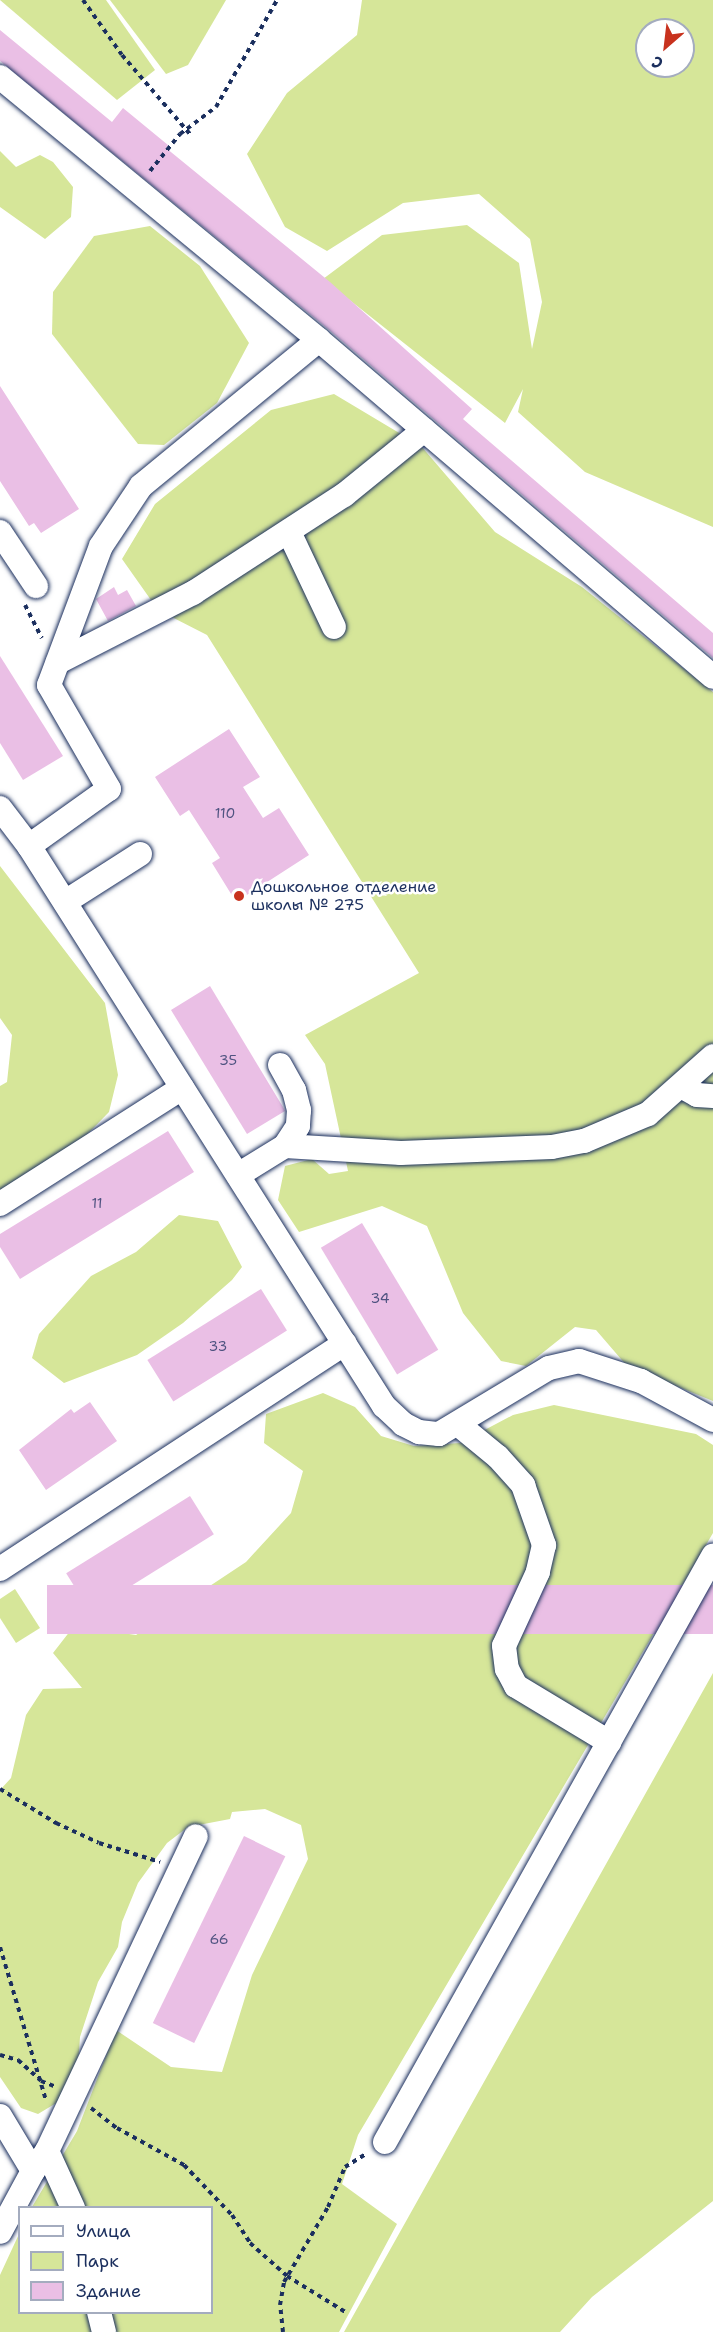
<!DOCTYPE html>
<html>
<head>
<meta charset="utf-8">
<style>
  body { margin:0 }
  #map { position:relative; width:713px; height:2332px; overflow:hidden; background:#fff; font-family:"Shantell Sans",sans-serif }
  div>[style] { position:absolute }
  .green>* { inset:0; background:#d6e699 }
  .building>* { inset:0; background:#eabfe5; transform-origin:0 0 }
  .path>* { height:4px; margin-top:-2px; transform-origin:0; background:repeating-linear-gradient(90deg,#1b2f5e 0 4.5px,transparent 0 9px) }
  .roads { filter:drop-shadow(0 0 2px #1b2f5e) drop-shadow(0 0 2px #1b2f5e) }
  .minor>* { height:24px; margin:-12px; padding:0 12px; transform-origin:12px; border-radius:12px; background:#fff }
  .dots>* { width:16px; height:16px; translate:-50% -50%; box-sizing:border-box; border:3px solid #fff; border-radius:50% }
  span { translate:-50% -50%; white-space:nowrap; text-align:center; line-height:1.15; -webkit-text-stroke:5px #fff; paint-order:stroke }
  .number-label { font-size:14px; color:#4f5380 }
  .number-label span { -webkit-text-stroke-width:0 }
  .poi-label { font-size:16px; color:#1b2f5e }
  .left { translate:0 -50%; text-align:left }
  .legend { position:absolute; left:18px; top:2206px; width:195px; height:108px; box-sizing:border-box; background:#fff; border:2px solid #a4acbf; margin:0; padding:8px 10px; list-style:none; font-size:18px; color:#1b2f5e }
  .legend li { display:flex; align-items:center; gap:12px; height:30px }
  .legend b { width:30px; border:2px solid #a4acbf }
  .north { position:absolute; left:635px; top:18px; width:60px; height:60px; box-sizing:border-box; background:#fff; border:2px solid #a4acbf; border-radius:50%; rotate:208deg; font-size:16px; font-weight:700; line-height:24px; text-align:center; color:#1b2f5e }
  .north::after { content:''; display:block; margin:auto; width:21px; height:27px; background:#c8321e; clip-path:polygon(50% 0,100% 100%,50% 72%,0 100%) }
</style>
</head>
<body>
<div id="map">
  <div class="green">
    <div style="clip-path:polygon(0 0,106px 0,155px 70px,117px 100px)"></div>
    <div style="clip-path:polygon(110px 0,226px 0,188px 65px,166px 74px)"></div>
    <div style="clip-path:polygon(evenodd,362px 0,713px 0,713px 527px,585px 472px,518px 412px,523px 389px,505px 423px,323px 279px,382px 235px,467px 225px,519px 263px,532px 349px,542px 302px,530px 239px,479px 194px,403px 203px,327px 251px,285px 227px,247px 154px,287px 93px,357px 35px,362px 0,647px 30px,683px 30px,683px 66px,647px 66px,647px 30px)"></div>
    <div style="clip-path:polygon(0 151px,16px 167px,40px 155px,53px 162px,73px 187px,71px 217px,45px 239px,0 207px)"></div>
    <div style="clip-path:polygon(150px 226px,200px 266px,249px 343px,217px 403px,164px 445px,138px 444px,52px 334px,53px 292px,94px 236px)"></div>
    <div style="clip-path:polygon(334px 394px,421px 446px,495px 532px,582px 587px,713px 692px,713px 1401px,627px 1366px,596px 1330px,575px 1327px,526px 1366px,501px 1361px,463px 1313px,427px 1226px,382px 1206px,299px 1232px,278px 1200px,285px 1166px,312px 1159px,329px 1174px,348px 1171px,325px 1064px,305px 1035px,419px 973px,207px 635px,158px 610px,122px 559px,155px 504px,271px 410px)"></div>
    <div style="clip-path:polygon(0 866px,105px 1003px,118px 1075px,109px 1112px,59px 1163px,0 1214px,0 1086px,7px 1082px,12px 1035px,0 1018px)"></div>
    <div style="clip-path:polygon(179px 1215px,218px 1221px,242px 1267px,232px 1280px,183px 1323px,137px 1355px,64px 1383px,32px 1358px,39px 1334px,91px 1276px,136px 1252px)"></div>
    <div style="clip-path:polygon(323px 1393px,355px 1407px,381px 1436px,414px 1446px,460px 1443px,513px 1415px,554px 1405px,696px 1434px,713px 1445px,713px 1533px,358px 2135px,342px 2184px,397px 2224px,339px 2332px,0 2332px,0 2275px,19px 2234px,20px 2312px,212px 2312px,212px 2208px,32px 2207px,77px 2131px,116px 2030px,171px 2067px,222px 2072px,252px 1975px,308px 1859px,301px 1825px,265px 1809px,232px 1812px,230px 1819px,188px 1827px,167px 1843px,138px 1883px,122px 1922px,118px 1947px,98px 1982px,80px 2037px,78px 2066px,63px 2099px,38px 2114px,21px 2108px,0 2077px,0 1790px,11px 1778px,26px 1715px,43px 1689px,82px 1688px,53px 1653px,74px 1626px,136px 1635px,246px 1562px,291px 1513px,303px 1471px,264px 1443px,266px 1414px)"></div>
    <div style="clip-path:polygon(15px 1589px,40px 1628px,16px 1643px,0 1618px,0 1599px)"></div>
    <div style="clip-path:polygon(713px 1673px,713px 2201px,592px 2297px,560px 2332px,344px 2332px)"></div>
  </div>
  <div class="building">
    <div style="clip-path:polygon(0 30px,112px 122px,123px 108px,168px 145px,166px 148px,330px 282px,472px 409px,463px 419px,713px 633px,713px 658px,328px 329px,0 61px)"></div>
    <div style="clip-path:polygon(0 386px,79px 509px,41px 533px,34px 523px,29px 526px,0 481px)"></div>
    <div style="clip-path:polygon(114px 587px,118px 595px,127px 590px,136px 606px,108px 621px,96px 599px)"></div>
    <div style="clip-path:polygon(0 656px,63px 756px,23px 780px,0 743px)"></div>
    <div style="clip-path:polygon(229px 729px,260px 777px,243px 787px,263px 818px,279px 808px,309px 855px,236px 902px,212px 863px,220px 858px,189px 810px,180px 816px,155px 777px)"></div>
    <div style="clip-path:polygon(210px 986px,283px 1107px,285px 1111px,247px 1134px,171px 1010px)"></div>
    <div style="clip-path:polygon(168px 1131px,194px 1172px,20px 1279px,0 1247px,0 1234px)"></div>
    <div style="left:362px;top:1223px;width:148px;height:48px;rotate:59deg"></div>
    <div style="left:261px;top:1289px;width:49px;height:134px;rotate:58deg"></div>
    <div style="clip-path:polygon(90px 1402px,117px 1441px,46px 1490px,19px 1450px,71px 1409px,74px 1413px)"></div>
    <div style="left:190px;top:1496px;width:45px;height:146px;rotate:58deg"></div>
    <div style="left:713px;top:1585px;width:49px;height:666px;rotate:90deg"></div>
    <div style="left:244px;top:1836px;width:46px;height:208px;rotate:26deg"></div>
  </div>
  <div class="path">
    <div style="left:83px;top:0;width:67px;rotate:54.7deg"></div>
    <div style="left:122px;top:55px;width:104px;rotate:49.3deg"></div>
    <div style="left:150px;top:171px;width:48px;rotate:-51deg"></div>
    <div style="left:180px;top:134px;width:45px;rotate:-36.9deg"></div>
    <div style="left:216px;top:107px;width:123px;rotate:-60.3deg"></div>
    <div style="left:25px;top:605px;width:37px;rotate:63deg"></div>
    <div style="left:0;top:1789px;width:66px;rotate:31.3deg"></div>
    <div style="left:56px;top:1823px;width:47px;rotate:24.9deg"></div>
    <div style="left:99px;top:1843px;width:64px;rotate:17.3deg"></div>
    <div style="left:0;top:1947px;width:160px;rotate:73.3deg"></div>
    <div style="left:0;top:2055px;width:19px;rotate:16deg"></div>
    <div style="left:18px;top:2060px;width:31px;rotate:42deg"></div>
    <div style="left:41px;top:2081px;width:14px;rotate:21deg"></div>
    <div style="left:91px;top:2108px;width:33px;rotate:38deg"></div>
    <div style="left:117px;top:2128px;width:77px;rotate:28.9deg"></div>
    <div style="left:184px;top:2165px;width:69px;rotate:46.2deg"></div>
    <div style="left:232px;top:2215px;width:33px;rotate:57deg"></div>
    <div style="left:250px;top:2243px;width:50px;rotate:41.7deg"></div>
    <div style="left:287px;top:2276px;width:70px;rotate:31.7deg"></div>
    <div style="left:283px;top:2332px;width:27px;rotate:-96deg"></div>
    <div style="left:280px;top:2305px;width:23px;rotate:-80deg"></div>
    <div style="left:284px;top:2282px;width:87px;rotate:-59.6deg"></div>
    <div style="left:328px;top:2207px;width:43px;rotate:-67deg"></div>
    <div style="left:345px;top:2167px;width:25px;rotate:-32deg"></div>
  </div>
  <div class="roads">
    <div class="minor">
      <div style="left:0;top:77px;width:413px;rotate:39.5deg"></div>
      <div style="left:319px;top:340px;width:518px;rotate:40.54deg"></div>
      <div style="left:0;top:532px;width:65px;rotate:56.3deg"></div>
      <div style="left:289px;top:532px;width:105px;rotate:64.7deg"></div>
      <div style="left:58px;top:662px;width:152px;rotate:-27.1deg"></div>
      <div style="left:193px;top:593px;width:180px;rotate:-33deg"></div>
      <div style="left:344px;top:495px;width:103px;rotate:-39.1deg"></div>
      <div style="left:0;top:808px;width:48px;rotate:52.7deg"></div>
      <div style="left:29px;top:846px;width:663px;rotate:57.63deg"></div>
      <div style="left:384px;top:1406px;width:26px;rotate:43deg"></div>
      <div style="left:403px;top:1424px;width:18px;rotate:27deg"></div>
      <div style="left:419px;top:1432px;width:20px;rotate:6deg"></div>
      <div style="left:439px;top:1434px;width:128px;rotate:-31deg"></div>
      <div style="left:549px;top:1368px;width:31px;rotate:-13deg"></div>
      <div style="left:579px;top:1361px;width:65px;rotate:17.9deg"></div>
      <div style="left:641px;top:1381px;width:82px;rotate:28.4deg"></div>
      <div style="left:29px;top:846px;width:98px;rotate:-35.5deg"></div>
      <div style="left:109px;top:789px;width:120px;rotate:-120deg"></div>
      <div style="left:49px;top:685px;width:148px;rotate:-69.5deg"></div>
      <div style="left:101px;top:546px;width:72px;rotate:-56.3deg"></div>
      <div style="left:141px;top:486px;width:230px;rotate:-39.4deg"></div>
      <div style="left:65px;top:902px;width:89px;rotate:-32.6deg"></div>
      <div style="left:280px;top:1065px;width:29px;rotate:61deg"></div>
      <div style="left:294px;top:1090px;width:21px;rotate:76deg"></div>
      <div style="left:299px;top:1110px;width:16px;rotate:94deg"></div>
      <div style="left:298px;top:1126px;width:24px;rotate:123deg"></div>
      <div style="left:681px;top:1086px;width:18px;rotate:29deg"></div>
      <div style="left:697px;top:1095px;width:16px;rotate:4deg"></div>
      <div style="left:238px;top:1175px;width:55px;rotate:-31.7deg"></div>
      <div style="left:285px;top:1146px;width:116px;rotate:3.5deg"></div>
      <div style="left:401px;top:1153px;width:151px;rotate:-2.3deg"></div>
      <div style="left:552px;top:1147px;width:33px;rotate:-11deg"></div>
      <div style="left:584px;top:1141px;width:69px;rotate:-22.9deg"></div>
      <div style="left:648px;top:1114px;width:87px;rotate:-41.7deg"></div>
      <div style="left:0;top:1204px;width:216px;rotate:-32.5deg"></div>
      <div style="left:459px;top:1425px;width:50px;rotate:39.4deg"></div>
      <div style="left:498px;top:1457px;width:38px;rotate:48deg"></div>
      <div style="left:523px;top:1485px;width:64px;rotate:70.7deg"></div>
      <div style="left:544px;top:1545px;width:28px;rotate:103deg"></div>
      <div style="left:538px;top:1572px;width:81px;rotate:114.7deg"></div>
      <div style="left:504px;top:1646px;width:23px;rotate:83deg"></div>
      <div style="left:507px;top:1669px;width:19px;rotate:62deg"></div>
      <div style="left:516px;top:1686px;width:109px;rotate:31.1deg"></div>
      <div style="left:0;top:1569px;width:412px;rotate:-33.2deg"></div>
      <div style="left:0;top:2116px;width:64px;rotate:59deg"></div>
      <div style="left:33px;top:2171px;width:69px;rotate:118.4deg"></div>
      <div style="left:385px;top:2142px;width:672px;rotate:-60.76deg"></div>
      <div style="left:47px;top:2151px;width:63px;rotate:65.5deg"></div>
      <div style="left:33px;top:2171px;width:24px;rotate:-55deg"></div>
      <div style="left:47px;top:2151px;width:348px;rotate:-64.7deg"></div>
      <div style="left:99px;top:2312px;width:21px;rotate:76deg"></div>
    </div>
  </div>
  <div class="dots">
    <div style="left:239px;top:896px;background:#c8321e"></div>
  </div>
  <div class="number-label">
    <span style="left:225px;top:813px">110</span>
    <span style="left:228px;top:1060px">35</span>
    <span style="left:97px;top:1203px">11</span>
    <span style="left:380px;top:1298px">34</span>
    <span style="left:218px;top:1346px">33</span>
    <span style="left:219px;top:1939px">66</span>
  </div>
  <div class="poi-label">
    <span class="left" style="left:251px;top:896px">Дошкольное отделение<br>школы № 275</span>
  </div>
  <ul class="legend">
  <li><b style="height:8px;background:#fff"></b>Улица</li>
  <li><b style="height:16px;background:#d6e699"></b>Парк</li>
  <li><b style="height:16px;background:#eabfe5"></b>Здание</li>
  </ul>
  <div class="north">С</div>
</div>
</body>
</html>
